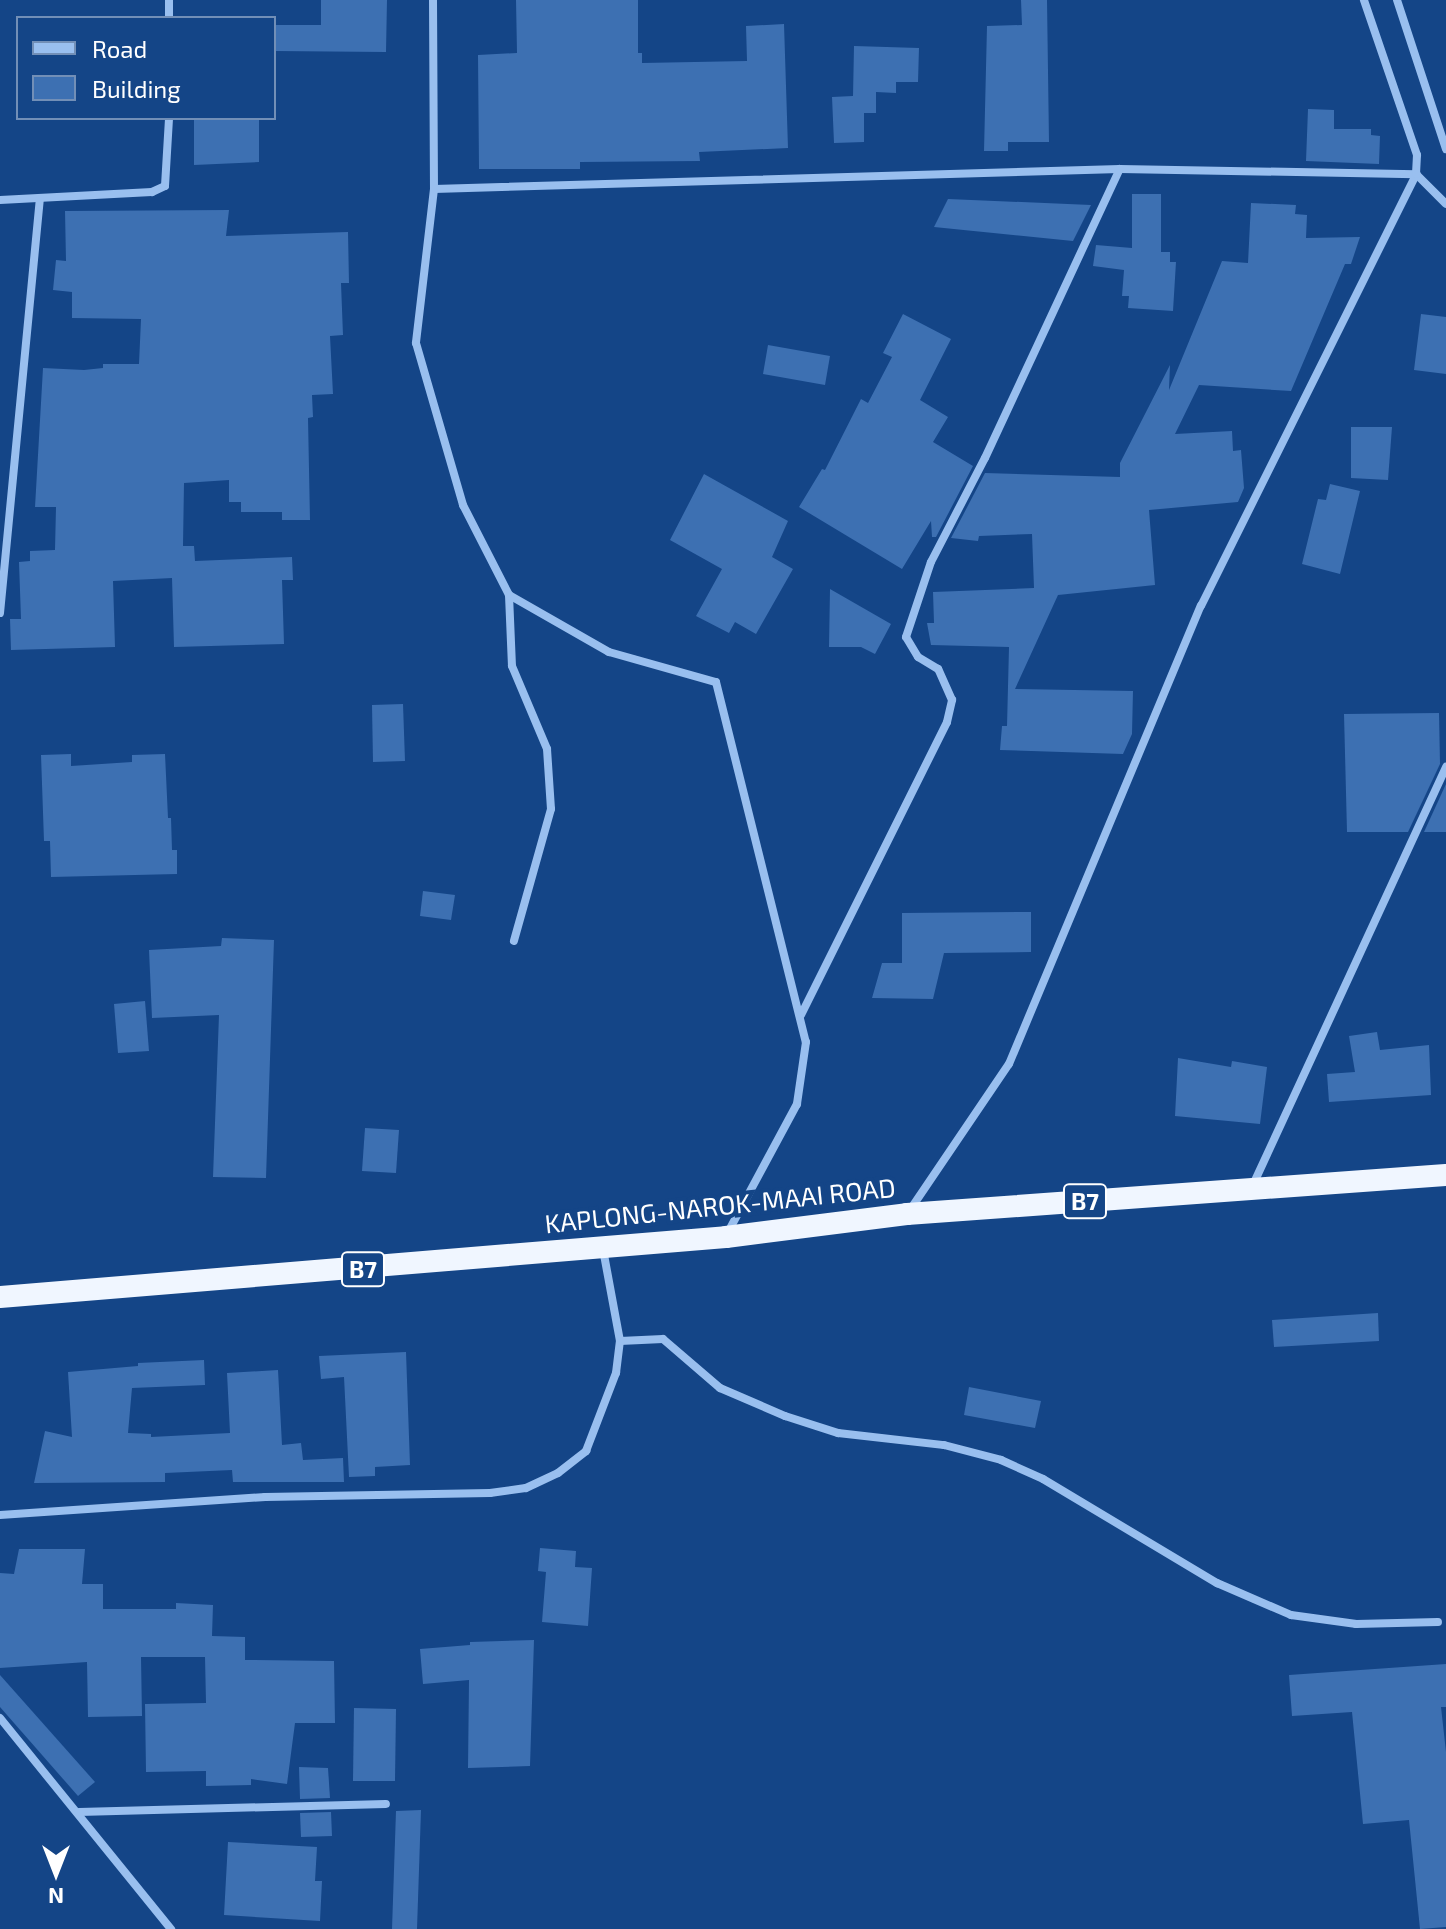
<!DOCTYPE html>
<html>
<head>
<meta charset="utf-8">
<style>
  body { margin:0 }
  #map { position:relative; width:1446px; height:1929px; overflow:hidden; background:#144587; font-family:"Exo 2",sans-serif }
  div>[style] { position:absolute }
  .building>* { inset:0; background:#3d70b2 }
  .minor>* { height:8px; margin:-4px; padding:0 4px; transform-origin:4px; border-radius:4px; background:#99bfef }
  .trunk>* { height:22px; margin:-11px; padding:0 11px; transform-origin:11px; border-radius:11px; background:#f0f6ff }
  span { translate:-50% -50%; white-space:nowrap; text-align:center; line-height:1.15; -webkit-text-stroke:8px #144587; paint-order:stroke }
  .shield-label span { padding:2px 6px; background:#144587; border:2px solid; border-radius:6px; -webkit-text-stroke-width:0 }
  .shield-label { font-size:24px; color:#fff; font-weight:700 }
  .street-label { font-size:26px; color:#fff }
  .legend { position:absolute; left:16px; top:16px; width:260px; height:104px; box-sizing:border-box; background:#144587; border:2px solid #728fb7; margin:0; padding:10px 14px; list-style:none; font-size:24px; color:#fff }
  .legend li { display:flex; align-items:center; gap:16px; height:40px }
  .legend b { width:40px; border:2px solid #728fb7 }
  .north { position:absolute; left:16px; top:1833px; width:80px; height:80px; -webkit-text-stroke:6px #144587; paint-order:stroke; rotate:180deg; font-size:22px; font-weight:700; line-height:32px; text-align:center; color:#fff }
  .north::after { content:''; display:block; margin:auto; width:28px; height:36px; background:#fff; clip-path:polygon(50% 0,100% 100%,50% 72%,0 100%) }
</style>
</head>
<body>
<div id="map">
  <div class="building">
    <i style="clip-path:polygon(321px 0,387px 0,386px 52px,274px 51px,274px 25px,321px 25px)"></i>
    <i style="clip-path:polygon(516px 0,638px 0,638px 53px,642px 53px,642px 63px,747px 61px,746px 26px,784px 24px,788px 148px,699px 152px,700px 161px,580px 162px,580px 169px,479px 169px,478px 55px,517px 53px)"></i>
    <i style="clip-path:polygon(1021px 0,1047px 0,1049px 142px,1008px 142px,1008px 151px,984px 151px,987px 26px,1022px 25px)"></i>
    <i style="clip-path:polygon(854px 46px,919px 48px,918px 82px,896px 82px,896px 93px,876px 92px,876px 113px,864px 113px,864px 142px,834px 143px,832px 97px,853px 96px)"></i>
    <i style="clip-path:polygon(1308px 109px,1334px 110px,1334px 129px,1371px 129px,1371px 135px,1380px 136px,1379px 164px,1306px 161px)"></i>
    <i style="clip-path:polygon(194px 118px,259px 118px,259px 162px,194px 165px)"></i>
    <i style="clip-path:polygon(1132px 194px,1161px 194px,1161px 252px,1170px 252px,1170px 262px,1176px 262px,1173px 311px,1128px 308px,1129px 296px,1122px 296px,1124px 270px,1093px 266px,1096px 245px,1132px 248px)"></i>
    <i style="clip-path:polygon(948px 199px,1091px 205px,1073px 241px,934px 227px)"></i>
    <i style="clip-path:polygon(1251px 203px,1296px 205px,1295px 214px,1307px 215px,1306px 238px,1360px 237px,1351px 264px,1345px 264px,1291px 391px,1199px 385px,1175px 434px,1232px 431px,1233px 451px,1241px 450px,1244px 488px,1238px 502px,1149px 510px,1155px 585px,1058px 595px,1015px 689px,1133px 691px,1132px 734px,1123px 754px,1000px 750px,1002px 726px,1007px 726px,1009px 647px,931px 645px,927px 623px,934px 623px,933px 592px,1034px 588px,1032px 534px,979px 536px,978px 541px,951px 538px,985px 473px,1120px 477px,1120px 463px,1170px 365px,1169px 390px,1222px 261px,1248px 263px)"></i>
    <i style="clip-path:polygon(229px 210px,226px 236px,348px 232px,349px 283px,341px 283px,343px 335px,330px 336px,333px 394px,312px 395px,313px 417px,308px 418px,310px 520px,282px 520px,282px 512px,241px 512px,241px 502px,229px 502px,229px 480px,184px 483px,183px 546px,194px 546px,195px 561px,292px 557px,293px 580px,282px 580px,284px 644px,174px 647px,172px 578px,113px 581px,115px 647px,11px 650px,10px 619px,21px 619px,19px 562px,30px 561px,30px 551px,55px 550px,56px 507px,35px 507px,43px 368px,84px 370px,103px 368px,103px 364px,139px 364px,141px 319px,72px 318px,72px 292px,53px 290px,56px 260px,66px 261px,65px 211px)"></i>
    <i style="clip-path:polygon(903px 314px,951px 339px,920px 400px,948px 417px,933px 442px,973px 466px,936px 537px,932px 537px,931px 521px,902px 569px,799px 507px,822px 469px,825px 470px,861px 399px,868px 403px,892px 357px,883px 353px)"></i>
    <i style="clip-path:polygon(1421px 314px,1446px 317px,1446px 374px,1414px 370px)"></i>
    <i style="clip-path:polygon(768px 345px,830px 356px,825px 385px,763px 374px)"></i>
    <i style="clip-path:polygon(1351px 427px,1392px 427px,1388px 480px,1351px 478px)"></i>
    <i style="clip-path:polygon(704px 474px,788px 521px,772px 557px,793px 569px,756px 634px,735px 622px,729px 633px,696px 616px,722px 569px,670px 540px)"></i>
    <i style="clip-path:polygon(1330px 484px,1360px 491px,1340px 574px,1302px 564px,1318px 499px,1326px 500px)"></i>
    <i style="clip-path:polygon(830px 589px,891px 624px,875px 654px,861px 647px,829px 647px)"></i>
    <i style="clip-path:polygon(403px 704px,405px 761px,373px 762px,372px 705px)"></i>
    <i style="clip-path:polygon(1439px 713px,1440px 764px,1408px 832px,1347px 832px,1344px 714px)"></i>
    <i style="clip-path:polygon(71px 754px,71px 766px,132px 762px,132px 755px,165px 754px,168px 818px,171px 818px,172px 850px,177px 850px,177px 874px,51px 877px,50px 841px,44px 841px,41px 755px)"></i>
    <i style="clip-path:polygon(1446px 784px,1446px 832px,1424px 832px)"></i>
    <i style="clip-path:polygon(423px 891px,455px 895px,451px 920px,420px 916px)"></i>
    <i style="clip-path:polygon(1031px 912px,1031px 952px,944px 953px,933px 999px,872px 998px,882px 963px,902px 963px,902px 913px)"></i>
    <i style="clip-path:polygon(222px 938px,274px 940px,266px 1178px,213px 1177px,219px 1015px,152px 1018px,149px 950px,221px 946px)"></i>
    <i style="clip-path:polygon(145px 1001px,149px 1051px,118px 1053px,114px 1004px)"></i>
    <i style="clip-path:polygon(1377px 1032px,1380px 1050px,1429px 1045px,1431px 1095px,1329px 1102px,1327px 1074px,1355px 1072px,1349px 1036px)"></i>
    <i style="clip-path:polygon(1178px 1058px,1231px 1067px,1232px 1061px,1267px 1067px,1260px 1124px,1175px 1116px)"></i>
    <i style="clip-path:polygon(365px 1128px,399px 1130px,396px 1173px,362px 1171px)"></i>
    <i style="clip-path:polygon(1378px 1313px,1379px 1341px,1274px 1347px,1272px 1320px)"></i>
    <i style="clip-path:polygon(406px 1352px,410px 1465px,375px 1467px,375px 1476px,349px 1477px,344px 1377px,321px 1379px,319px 1356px)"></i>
    <i style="clip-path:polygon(204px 1360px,205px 1385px,132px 1388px,128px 1433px,151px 1434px,151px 1437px,230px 1433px,227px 1373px,278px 1370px,282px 1445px,301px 1443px,303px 1460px,343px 1458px,344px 1482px,233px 1482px,232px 1470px,165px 1473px,165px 1482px,34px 1483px,45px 1431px,72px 1437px,68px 1372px,138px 1366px,138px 1363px)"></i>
    <i style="clip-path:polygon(969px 1387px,1041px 1401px,1035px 1428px,964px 1415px)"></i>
    <i style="clip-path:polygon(540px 1548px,576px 1551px,575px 1567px,592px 1568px,588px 1626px,542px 1622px,546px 1572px,538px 1571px)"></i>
    <i style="clip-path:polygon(19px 1549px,85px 1549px,82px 1584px,103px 1584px,103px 1609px,176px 1609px,176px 1603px,213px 1605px,212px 1636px,245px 1637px,245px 1660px,334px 1661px,335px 1723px,295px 1723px,287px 1784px,251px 1779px,251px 1785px,206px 1786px,206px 1771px,146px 1772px,145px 1704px,206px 1703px,205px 1657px,141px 1657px,142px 1716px,88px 1717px,87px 1662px,0 1668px,0 1573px,14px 1574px)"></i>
    <i style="clip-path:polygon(534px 1640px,530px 1766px,468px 1768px,469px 1680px,423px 1684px,420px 1649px,470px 1645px,470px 1642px)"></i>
    <i style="clip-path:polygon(1446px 1664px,1446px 1707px,1441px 1707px,1446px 1752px,1446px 1927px,1420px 1929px,1409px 1820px,1363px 1824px,1352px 1712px,1292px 1716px,1289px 1675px)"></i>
    <i style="clip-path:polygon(0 1675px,95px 1782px,78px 1796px,0 1707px)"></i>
    <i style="clip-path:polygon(354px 1708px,396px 1709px,395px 1781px,353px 1781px)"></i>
    <i style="clip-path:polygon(299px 1767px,328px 1768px,330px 1798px,300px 1799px)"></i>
    <i style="clip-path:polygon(421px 1810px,417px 1929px,392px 1929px,396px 1811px)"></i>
    <i style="clip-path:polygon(331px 1812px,332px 1836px,301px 1837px,300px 1813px)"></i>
    <i style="clip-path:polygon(228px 1842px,317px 1847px,315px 1881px,322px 1881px,320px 1921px,224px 1915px)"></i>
  </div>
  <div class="minor">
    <i style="left:433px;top:0;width:189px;rotate:89.7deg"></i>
    <i style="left:434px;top:189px;width:155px;rotate:96.7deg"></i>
    <i style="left:416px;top:343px;width:169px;rotate:73.8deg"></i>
    <i style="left:463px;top:505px;width:101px;rotate:62.9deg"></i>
    <i style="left:509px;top:595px;width:71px;rotate:87.6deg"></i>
    <i style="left:512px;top:666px;width:90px;rotate:67.1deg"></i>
    <i style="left:547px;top:749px;width:60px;rotate:86.2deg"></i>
    <i style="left:551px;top:809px;width:137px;rotate:105.7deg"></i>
    <i style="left:1397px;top:0;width:157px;rotate:71.8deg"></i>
    <i style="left:169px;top:18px;width:18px;rotate:-90deg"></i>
    <i style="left:434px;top:189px;width:686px;rotate:-1.67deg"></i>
    <i style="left:1120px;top:169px;width:296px;rotate:1deg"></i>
    <i style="left:1416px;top:174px;width:42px;rotate:45deg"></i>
    <i style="left:0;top:200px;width:152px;rotate:-3deg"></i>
    <i style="left:152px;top:192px;width:14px;rotate:-25deg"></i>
    <i style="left:165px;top:186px;width:68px;rotate:-86.6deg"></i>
    <i style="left:509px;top:595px;width:115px;rotate:29.7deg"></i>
    <i style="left:609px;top:652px;width:111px;rotate:15.7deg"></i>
    <i style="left:716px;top:682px;width:371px;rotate:76deg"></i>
    <i style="left:806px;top:1042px;width:63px;rotate:98.3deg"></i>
    <i style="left:797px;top:1104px;width:148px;rotate:118.3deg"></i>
    <i style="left:0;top:613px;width:416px;rotate:-84.5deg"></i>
    <i style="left:801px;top:1015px;width:327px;rotate:-63.5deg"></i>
    <i style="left:947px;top:722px;width:23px;rotate:-77deg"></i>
    <i style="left:952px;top:700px;width:34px;rotate:-114deg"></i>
    <i style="left:938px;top:669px;width:23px;rotate:-149deg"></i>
    <i style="left:918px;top:657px;width:23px;rotate:-121deg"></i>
    <i style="left:906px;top:637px;width:79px;rotate:-71.6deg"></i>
    <i style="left:931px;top:562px;width:117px;rotate:-62.6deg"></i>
    <i style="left:985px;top:458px;width:319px;rotate:-65deg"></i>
    <i style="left:1252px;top:1187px;width:463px;rotate:-65.2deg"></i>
    <i style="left:910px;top:1210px;width:176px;rotate:-55.9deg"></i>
    <i style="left:1009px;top:1064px;width:497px;rotate:-67.3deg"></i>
    <i style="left:1201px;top:606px;width:483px;rotate:-63.5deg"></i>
    <i style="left:1416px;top:174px;width:19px;rotate:-87deg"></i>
    <i style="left:1417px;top:155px;width:164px;rotate:-108.9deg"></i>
    <i style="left:620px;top:1341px;width:43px;rotate:-2.7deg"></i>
    <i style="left:663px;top:1339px;width:75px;rotate:40.7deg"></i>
    <i style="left:720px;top:1388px;width:71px;rotate:23.3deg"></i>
    <i style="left:785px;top:1416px;width:56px;rotate:17.8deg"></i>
    <i style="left:838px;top:1433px;width:107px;rotate:6.5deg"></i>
    <i style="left:944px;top:1445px;width:59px;rotate:14.7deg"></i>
    <i style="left:1001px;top:1460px;width:46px;rotate:24.3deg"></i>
    <i style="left:1043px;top:1479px;width:203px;rotate:30.9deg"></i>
    <i style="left:1217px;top:1583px;width:81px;rotate:23.4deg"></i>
    <i style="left:1291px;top:1615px;width:66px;rotate:7.9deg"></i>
    <i style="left:1356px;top:1624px;width:82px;rotate:-1.4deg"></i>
    <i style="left:0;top:1515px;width:266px;rotate:-3.9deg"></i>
    <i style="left:265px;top:1497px;width:225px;rotate:-1deg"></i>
    <i style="left:490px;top:1493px;width:36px;rotate:-8deg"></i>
    <i style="left:526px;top:1488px;width:35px;rotate:-25deg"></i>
    <i style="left:558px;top:1473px;width:36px;rotate:-38deg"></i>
    <i style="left:586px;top:1451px;width:84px;rotate:-69deg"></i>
    <i style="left:616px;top:1373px;width:32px;rotate:-83deg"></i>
    <i style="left:620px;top:1341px;width:94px;rotate:-100.5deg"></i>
    <i style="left:0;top:1718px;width:272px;rotate:51deg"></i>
    <i style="left:79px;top:1812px;width:307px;rotate:-1.5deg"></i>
  </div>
  <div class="trunk">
    <i style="left:0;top:1297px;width:728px;rotate:-4.72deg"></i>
    <i style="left:726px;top:1237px;width:182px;rotate:-7.2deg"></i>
    <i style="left:907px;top:1214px;width:540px;rotate:-4.14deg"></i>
  </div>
  <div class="shield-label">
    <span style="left:1085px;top:1201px">B7</span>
    <span style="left:363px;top:1269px">B7</span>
  </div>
  <div class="street-label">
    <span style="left:720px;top:1205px;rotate:-6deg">KAPLONG-NAROK-MAAI ROAD</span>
  </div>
  <ul class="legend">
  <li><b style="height:10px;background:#99bfef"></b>Road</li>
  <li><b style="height:22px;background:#3d70b2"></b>Building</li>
  </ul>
  <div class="north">N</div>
</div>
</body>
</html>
